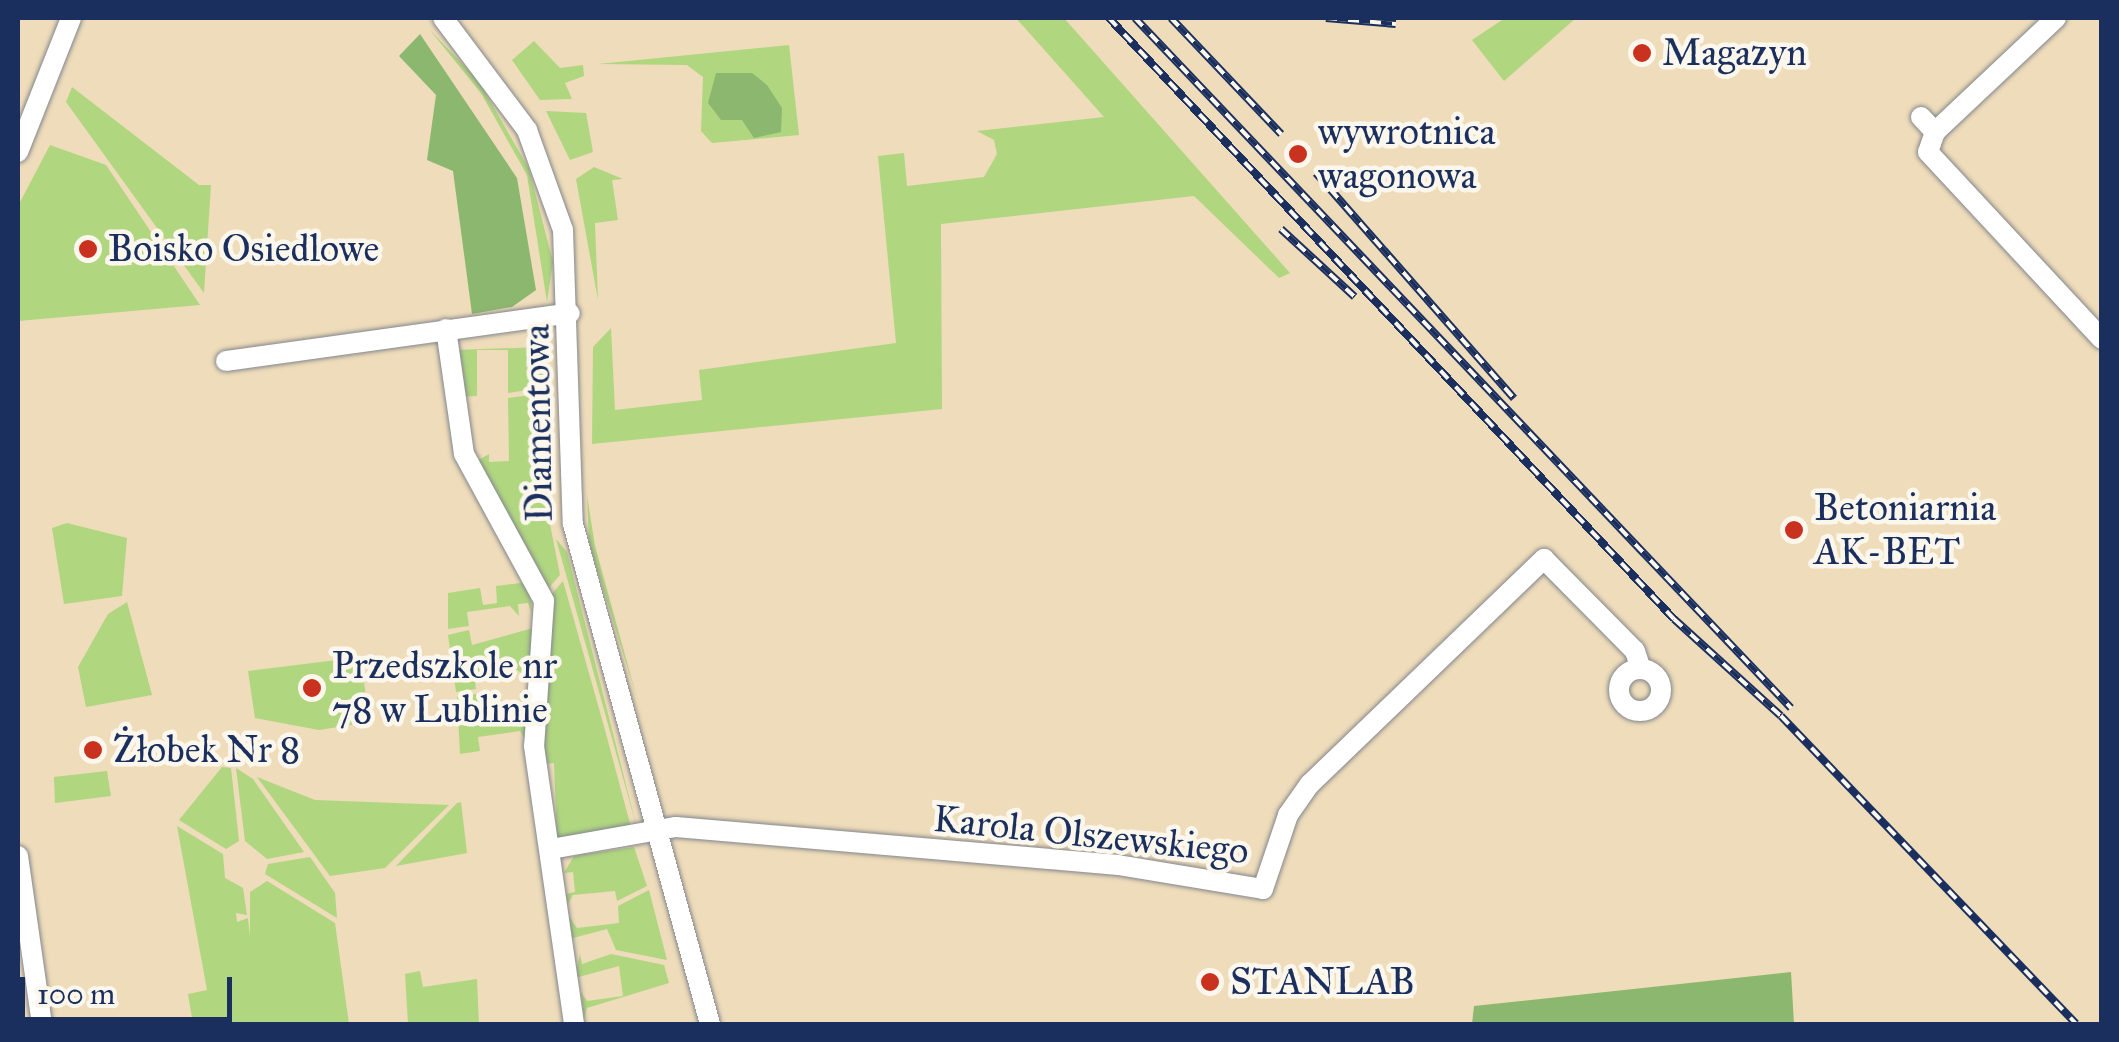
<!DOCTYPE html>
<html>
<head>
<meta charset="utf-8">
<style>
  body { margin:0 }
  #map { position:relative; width:2119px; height:1042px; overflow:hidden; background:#eedcba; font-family:"IM FELL Great Primer",serif }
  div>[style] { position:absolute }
  .green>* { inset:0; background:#b0d680 }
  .forest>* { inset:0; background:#8cb76e }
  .roads { filter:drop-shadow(0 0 2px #84868c) drop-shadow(0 0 2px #84868c) }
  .minor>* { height:20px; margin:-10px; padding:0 10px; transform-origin:10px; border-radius:10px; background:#fff }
  .minor>.ring { margin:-10px; padding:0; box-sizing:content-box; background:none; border:20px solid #fff; border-radius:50% }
  .rail>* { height:8px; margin-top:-4px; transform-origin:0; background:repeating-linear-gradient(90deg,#fbf7ec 0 11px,#1b2f5e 0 22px); box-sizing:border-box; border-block:2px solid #1b2f5e }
  .dots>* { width:28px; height:28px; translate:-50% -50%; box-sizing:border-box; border:5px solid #fbf7ec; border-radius:50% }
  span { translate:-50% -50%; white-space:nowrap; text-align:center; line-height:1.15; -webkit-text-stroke:9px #fbf7ec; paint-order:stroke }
  .poi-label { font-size:38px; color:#1b2f5e }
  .left { translate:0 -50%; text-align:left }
  .street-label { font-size:38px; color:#1b2f5e }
  .frame { position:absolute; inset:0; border:20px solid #1b2f5e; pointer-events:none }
  .scale { position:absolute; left:20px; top:977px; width:212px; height:45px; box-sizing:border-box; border:5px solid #1b2f5e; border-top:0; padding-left:12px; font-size:30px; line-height:35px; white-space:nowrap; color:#1b2f5e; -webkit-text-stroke:8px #fbf7ec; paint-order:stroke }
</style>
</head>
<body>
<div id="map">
  <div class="green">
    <i style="clip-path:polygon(1016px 18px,1064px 18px,1290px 273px,1279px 278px,1194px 196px,941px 224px,942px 409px,592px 444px,593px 347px,611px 328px,615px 410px,702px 400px,699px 370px,896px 343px,878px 156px,904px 153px,907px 186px,984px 177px,997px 154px,994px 140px,977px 131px,1104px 117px)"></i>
    <i style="clip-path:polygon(1505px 18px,1576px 18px,1504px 81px,1472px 40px)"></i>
    <i style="clip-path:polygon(429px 29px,478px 80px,529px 169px,553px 262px,547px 302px,527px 175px,481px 93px)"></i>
    <i style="clip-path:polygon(534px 41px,560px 68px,583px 65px,584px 76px,565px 83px,572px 99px,540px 100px,512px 60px)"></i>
    <i style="clip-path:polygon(789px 45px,799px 135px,712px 143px,701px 131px,703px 77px,687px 65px,598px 64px)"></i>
    <i style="clip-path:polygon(72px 87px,199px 185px,211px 185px,204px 293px,66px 102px)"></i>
    <i style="clip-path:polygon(546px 111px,586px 113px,593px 152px,570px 160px)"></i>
    <i style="clip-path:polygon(50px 145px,106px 165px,200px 305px,18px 321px,18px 206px)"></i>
    <i style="clip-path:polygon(594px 167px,623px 179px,612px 180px,618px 220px,595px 223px,598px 300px,576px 179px)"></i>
    <i style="clip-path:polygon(542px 347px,547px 387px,508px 393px,508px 350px,477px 350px,477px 396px,460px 397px,456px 350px)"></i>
    <i style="clip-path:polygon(547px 393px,549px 519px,560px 575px,546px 591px,477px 461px,489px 454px,489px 462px,509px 461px,508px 398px)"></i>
    <i style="clip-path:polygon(587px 495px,595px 546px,636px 695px,589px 543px)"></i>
    <i style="clip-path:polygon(67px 523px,127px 538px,122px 596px,64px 604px,52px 528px)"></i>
    <i style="clip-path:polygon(556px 539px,567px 552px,637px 828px,592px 667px)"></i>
    <i style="clip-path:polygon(563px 581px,605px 730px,632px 831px,557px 838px,554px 763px,544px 764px,541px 740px,549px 597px)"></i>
    <i style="clip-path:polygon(521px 583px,529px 584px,532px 614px,528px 603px,518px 604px,519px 616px,510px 606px,467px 612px,469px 626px,448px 629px,448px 593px,480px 588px,483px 605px,497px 603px,496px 586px)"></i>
    <i style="clip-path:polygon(127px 602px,152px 695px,86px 707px,78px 667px,108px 614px)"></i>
    <i style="clip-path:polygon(533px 628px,530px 679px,517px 670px,474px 675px,476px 689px,456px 692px,448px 635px,469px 630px,472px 645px)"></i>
    <i style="clip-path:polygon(361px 657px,369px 722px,319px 730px,255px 718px,248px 671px)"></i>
    <i style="clip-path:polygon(520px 691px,529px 691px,526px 741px,520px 731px,478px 737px,480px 751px,460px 754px,457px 697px,476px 694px,479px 708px,521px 702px)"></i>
    <i style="clip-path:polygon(222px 767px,231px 768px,239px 841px,226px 849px,179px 820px)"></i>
    <i style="clip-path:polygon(236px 768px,253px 779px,304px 852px,267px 859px,245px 841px)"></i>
    <i style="clip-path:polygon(107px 771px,111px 796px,55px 803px,54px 777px)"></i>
    <i style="clip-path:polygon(257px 777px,315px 800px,449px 805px,385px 868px,330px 876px)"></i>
    <i style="clip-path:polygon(461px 802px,467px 853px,396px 866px,457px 803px)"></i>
    <i style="clip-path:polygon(177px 826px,223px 854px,225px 878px,243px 888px,247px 915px,236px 913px,237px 922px,248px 918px,250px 937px,250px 892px,267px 881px,335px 923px,349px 1024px,193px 1024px,188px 994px,207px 990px)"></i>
    <i style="clip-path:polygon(634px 847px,647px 886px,617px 901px,615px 891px,573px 895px,568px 904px,566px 894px,575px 892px,573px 872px,564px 873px,574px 856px)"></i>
    <i style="clip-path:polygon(310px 857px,335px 893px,337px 918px,265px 874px,268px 864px)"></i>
    <i style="clip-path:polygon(649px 890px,667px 960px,616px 950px,607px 929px,569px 939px,569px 916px,577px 928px,619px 923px,618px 906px)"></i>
    <i style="clip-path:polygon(580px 954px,582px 964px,611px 954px,664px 965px,669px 983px,587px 1008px,584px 1019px,581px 992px,587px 1001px,623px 996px,619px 966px,575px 978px)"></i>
    <i style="clip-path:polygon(420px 971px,423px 987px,477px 979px,479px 1024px,408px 1024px,405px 974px)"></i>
  </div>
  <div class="forest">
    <i style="clip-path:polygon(420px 34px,517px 178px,536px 290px,512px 307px,472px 314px,453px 171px,427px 160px,436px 95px,399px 56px)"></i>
    <i style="clip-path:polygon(716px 73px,752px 73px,767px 85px,782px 108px,781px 132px,754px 138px,742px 120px,721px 120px,708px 103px)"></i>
    <i style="clip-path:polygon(1791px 972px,1794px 1024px,1472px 1024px,1474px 1006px)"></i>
  </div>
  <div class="roads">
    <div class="minor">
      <i style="left:443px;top:18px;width:140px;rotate:53.1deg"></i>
      <i style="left:527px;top:130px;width:106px;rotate:70.2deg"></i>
      <i style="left:563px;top:230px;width:294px;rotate:88.1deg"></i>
      <i style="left:573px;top:524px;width:518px;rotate:74.68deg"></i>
      <i style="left:2056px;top:18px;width:166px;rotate:136.7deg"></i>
      <i style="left:1935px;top:132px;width:21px;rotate:109deg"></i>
      <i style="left:1928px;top:152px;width:255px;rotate:47.1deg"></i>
      <i style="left:1921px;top:117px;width:21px;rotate:47deg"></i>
      <i style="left:18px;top:152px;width:144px;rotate:-68.4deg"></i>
      <i style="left:446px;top:329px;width:126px;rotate:81.8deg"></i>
      <i style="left:464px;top:454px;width:167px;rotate:61.4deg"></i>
      <i style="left:544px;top:601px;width:145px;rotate:93.9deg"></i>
      <i style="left:534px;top:746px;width:281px;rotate:81.8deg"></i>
      <i style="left:226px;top:361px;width:347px;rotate:-7.9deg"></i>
      <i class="ring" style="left:1619px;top:669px;width:22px;height:22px"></i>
      <i style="left:551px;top:849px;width:127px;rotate:-10deg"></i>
      <i style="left:676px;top:827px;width:444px;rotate:4.9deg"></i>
      <i style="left:1118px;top:865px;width:147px;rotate:9.4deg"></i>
      <i style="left:1263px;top:889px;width:78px;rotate:-71.3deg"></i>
      <i style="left:1288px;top:815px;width:38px;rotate:-55deg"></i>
      <i style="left:1310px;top:784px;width:325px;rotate:-43.9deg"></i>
      <i style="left:1544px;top:559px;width:129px;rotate:45.3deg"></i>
      <i style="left:1635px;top:651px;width:19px;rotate:72deg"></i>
      <i style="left:18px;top:856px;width:170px;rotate:81.9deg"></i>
    </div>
  </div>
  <div class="rail">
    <i style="left:1109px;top:18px;width:825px;rotate:46.77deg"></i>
    <i style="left:1674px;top:619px;width:144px;rotate:42.2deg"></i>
    <i style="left:1781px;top:716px;width:426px;rotate:46.2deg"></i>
    <i style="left:1135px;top:18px;width:952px;rotate:46.45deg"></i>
    <i style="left:1171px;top:18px;width:160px;rotate:46.5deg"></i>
    <i style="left:1326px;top:18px;width:70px;rotate:4.9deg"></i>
    <i style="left:1316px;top:173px;width:300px;rotate:48.7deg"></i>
    <i style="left:1281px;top:229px;width:100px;rotate:42.6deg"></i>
  </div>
  <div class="dots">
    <i style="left:1642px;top:53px;background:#c8321e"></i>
    <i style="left:1298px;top:154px;background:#c8321e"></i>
    <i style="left:88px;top:249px;background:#c8321e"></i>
    <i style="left:1794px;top:530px;background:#c8321e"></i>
    <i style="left:312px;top:688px;background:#c8321e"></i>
    <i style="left:93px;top:750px;background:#c8321e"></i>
    <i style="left:1210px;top:982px;background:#c8321e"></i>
  </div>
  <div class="poi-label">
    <span class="left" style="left:1662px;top:53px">Magazyn</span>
    <span class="left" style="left:1318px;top:154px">wywrotnica<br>wagonowa</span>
    <span class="left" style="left:108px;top:249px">Boisko Osiedlowe</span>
    <span class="left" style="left:1814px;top:530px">Betoniarnia<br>AK-BET</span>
    <span class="left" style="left:332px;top:688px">Przedszkole nr<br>78 w Lublinie</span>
    <span class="left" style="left:113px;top:750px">Żłobek Nr 8</span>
    <span class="left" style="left:1230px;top:982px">STANLAB</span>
  </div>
  <div class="street-label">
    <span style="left:538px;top:423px;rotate:-91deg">Diamentowa</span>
    <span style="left:1091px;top:835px;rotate:6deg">Karola Olszewskiego</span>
  </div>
  <div class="frame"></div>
  <div class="scale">100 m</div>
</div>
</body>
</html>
